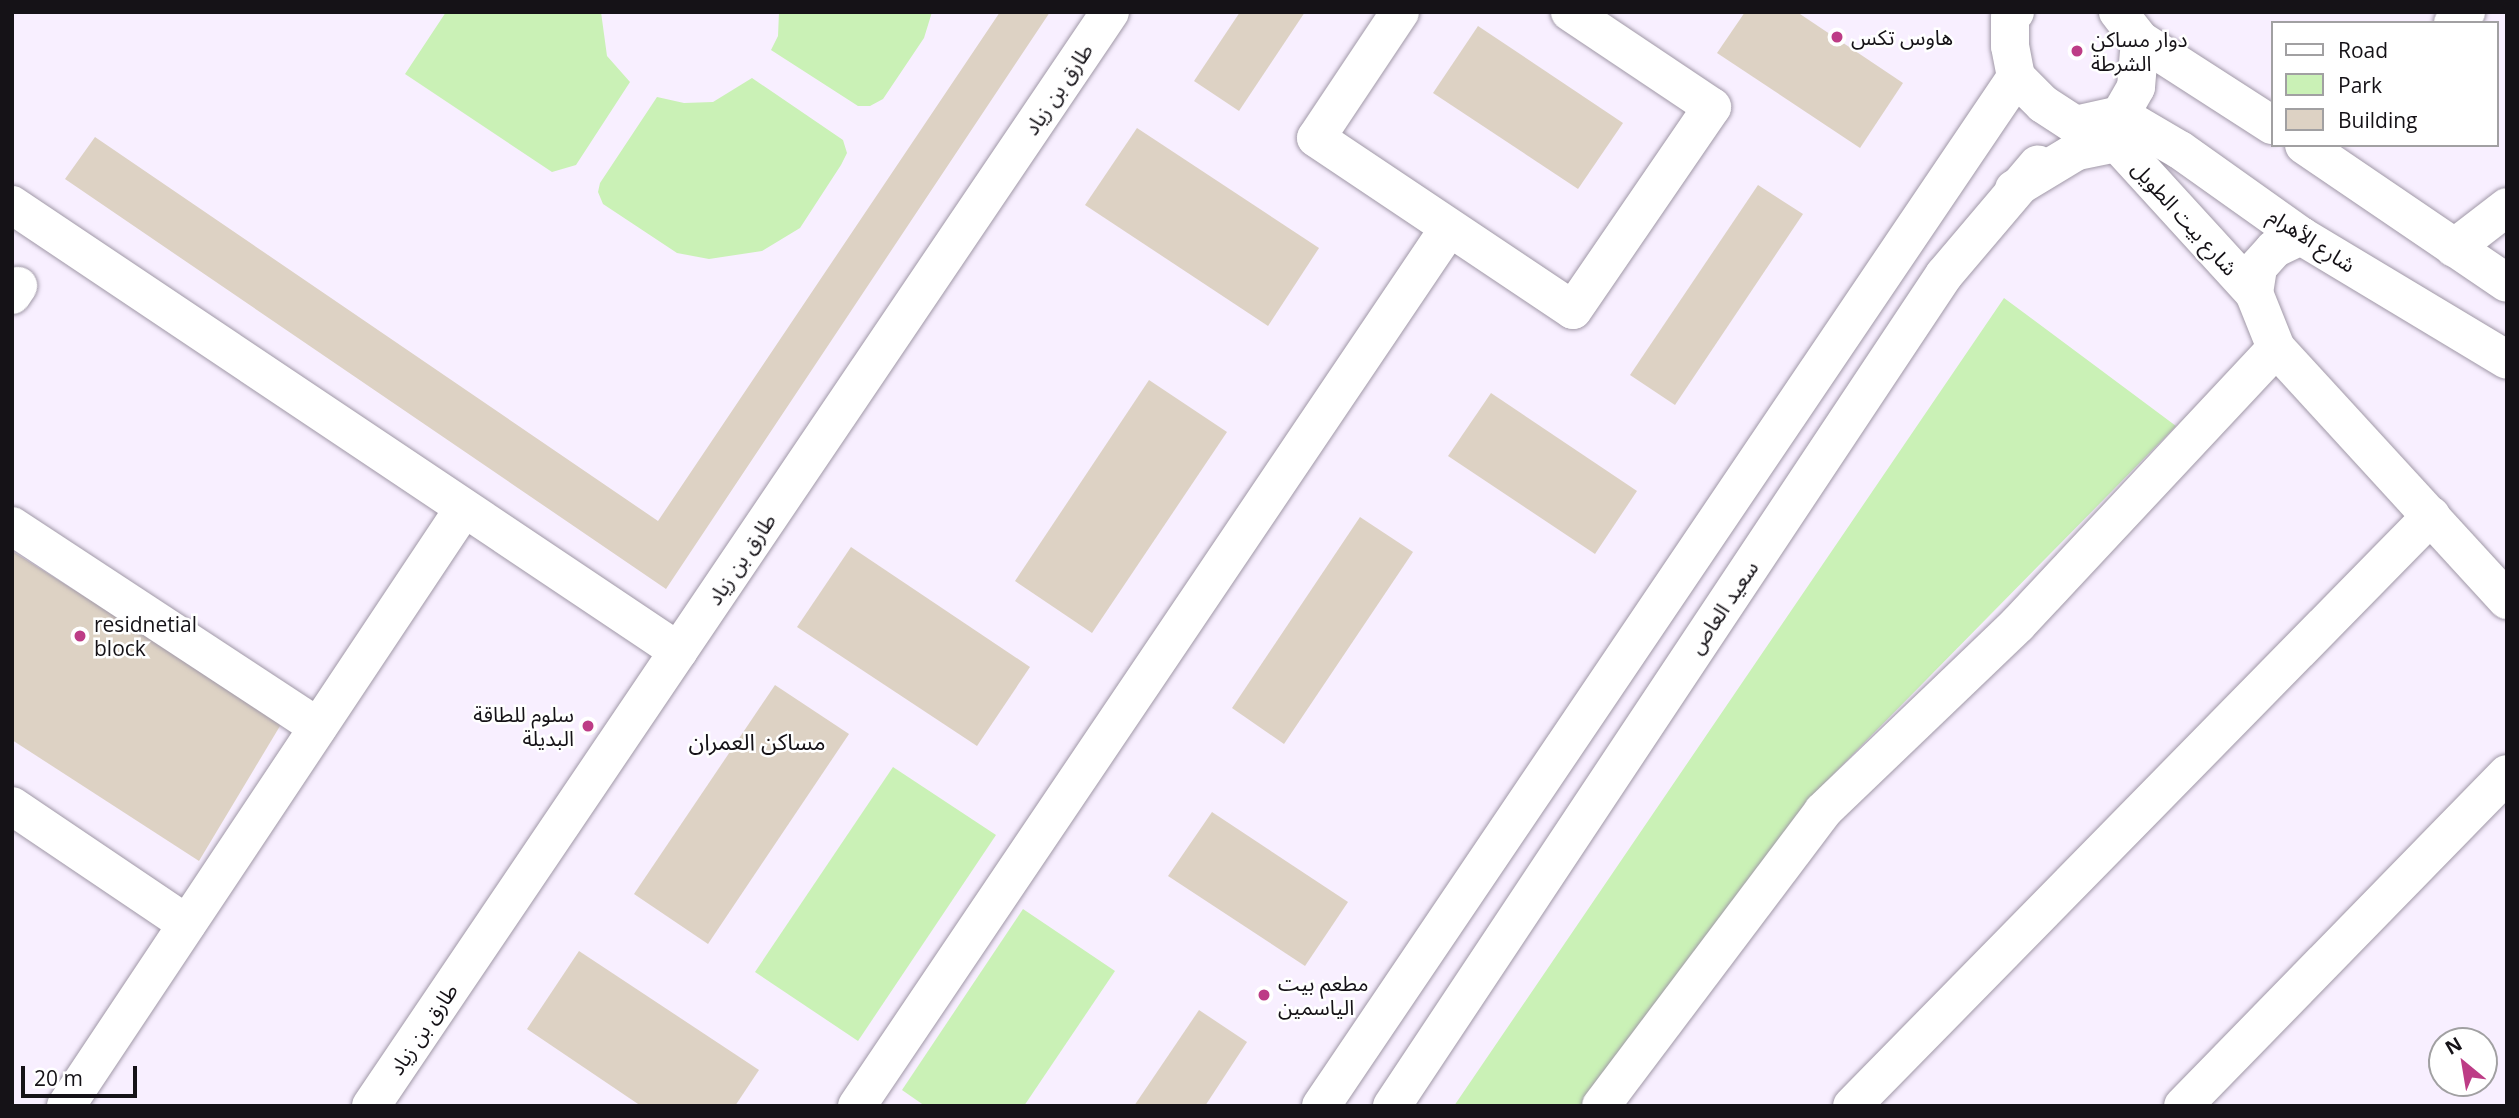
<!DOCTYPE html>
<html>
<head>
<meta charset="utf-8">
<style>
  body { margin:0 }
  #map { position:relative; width:2519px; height:1118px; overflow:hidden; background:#f8efff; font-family:"Open Sans","Noto Sans Arabic",sans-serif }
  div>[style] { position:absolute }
  .green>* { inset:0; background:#caf1b6 }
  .building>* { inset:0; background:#ddd2c4 }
  .roads { filter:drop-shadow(0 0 2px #a098a7) drop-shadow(0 0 2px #a098a7) }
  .street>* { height:38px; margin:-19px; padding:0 19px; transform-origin:19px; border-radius:19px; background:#fff }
  .secondary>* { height:38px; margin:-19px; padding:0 19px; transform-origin:19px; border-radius:19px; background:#fff }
  .primary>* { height:38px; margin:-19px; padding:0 19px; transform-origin:19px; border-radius:19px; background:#fff }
  .dots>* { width:19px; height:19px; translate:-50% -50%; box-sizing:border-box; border:4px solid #fff; border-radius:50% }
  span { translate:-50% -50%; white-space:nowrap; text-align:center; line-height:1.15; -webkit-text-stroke:5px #fff; paint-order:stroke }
  .poi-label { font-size:21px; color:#151217 }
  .left { translate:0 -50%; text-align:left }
  .right { translate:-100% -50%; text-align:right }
  .street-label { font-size:21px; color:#151217 }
  .neighbourhood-label { font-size:23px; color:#151217 }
  .frame { position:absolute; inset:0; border:14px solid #151217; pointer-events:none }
  .legend { position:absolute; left:2271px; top:21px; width:228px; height:126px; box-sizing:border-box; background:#fff; border:2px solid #a1a0a2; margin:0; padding:9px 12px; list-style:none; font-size:21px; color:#151217 }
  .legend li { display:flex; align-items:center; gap:14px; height:35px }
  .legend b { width:35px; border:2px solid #a1a0a2 }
  .north { position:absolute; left:2428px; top:1027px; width:70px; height:70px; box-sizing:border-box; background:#fff; border:2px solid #a1a0a2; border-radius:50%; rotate:330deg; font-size:19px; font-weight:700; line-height:28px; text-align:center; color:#151217 }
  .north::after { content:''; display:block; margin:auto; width:24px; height:32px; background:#bd3c86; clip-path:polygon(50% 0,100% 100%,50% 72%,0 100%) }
  .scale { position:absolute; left:21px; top:1066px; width:116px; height:32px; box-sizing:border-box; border:4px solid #151217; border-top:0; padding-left:9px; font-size:21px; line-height:24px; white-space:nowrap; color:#151217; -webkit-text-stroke:5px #fff; paint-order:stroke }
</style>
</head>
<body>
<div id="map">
  <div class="green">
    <i style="clip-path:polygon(446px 12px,601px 12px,607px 56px,630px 82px,576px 165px,552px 172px,405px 74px)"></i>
    <i style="clip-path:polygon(779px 12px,932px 12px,924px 38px,883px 99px,870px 106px,858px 106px,771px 50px,778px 36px)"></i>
    <i style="clip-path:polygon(752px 78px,843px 140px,847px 153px,841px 165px,800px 228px,762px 251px,709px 259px,677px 253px,603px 204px,598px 192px,600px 183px,657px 97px,684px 103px,713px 102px)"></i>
    <i style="clip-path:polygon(2004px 298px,2176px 426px,1806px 802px,1586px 1106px,1454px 1106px)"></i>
    <i style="clip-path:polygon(893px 767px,996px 835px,858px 1041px,755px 972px)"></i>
    <i style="clip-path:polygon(1023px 909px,1115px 971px,1024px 1106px,925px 1106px,902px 1090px)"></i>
  </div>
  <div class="building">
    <i style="clip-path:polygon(1000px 12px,1050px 12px,666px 589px,65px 179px,95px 137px,658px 521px)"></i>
    <i style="clip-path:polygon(1240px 12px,1305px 12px,1239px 111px,1194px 81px)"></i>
    <i style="clip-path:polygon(1745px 12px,1797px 12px,1903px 83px,1860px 148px,1717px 53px)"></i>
    <i style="clip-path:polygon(1478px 26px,1623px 123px,1578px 189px,1433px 93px)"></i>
    <i style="clip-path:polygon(1137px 128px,1319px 248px,1268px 326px,1085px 205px)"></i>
    <i style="clip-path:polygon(1758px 185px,1803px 214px,1675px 405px,1630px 375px)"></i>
    <i style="clip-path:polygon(1149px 380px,1227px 432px,1092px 633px,1015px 581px)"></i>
    <i style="clip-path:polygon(1491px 393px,1637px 491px,1595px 554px,1448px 456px)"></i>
    <i style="clip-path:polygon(1360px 517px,1413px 552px,1284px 744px,1232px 708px)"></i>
    <i style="clip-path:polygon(851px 547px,1030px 667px,977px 746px,797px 627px)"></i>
    <i style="clip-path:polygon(12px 551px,283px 721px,199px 861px,12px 740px)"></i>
    <i style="clip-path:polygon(775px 685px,849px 734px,708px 944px,634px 894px)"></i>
    <i style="clip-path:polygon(1212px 812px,1348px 902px,1305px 966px,1168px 876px)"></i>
    <i style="clip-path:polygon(579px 951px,759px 1070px,735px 1106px,641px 1106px,527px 1029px)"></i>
    <i style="clip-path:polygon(1199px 1010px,1247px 1042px,1205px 1106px,1134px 1106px)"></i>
  </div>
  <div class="roads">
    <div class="street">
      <i style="left:1400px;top:12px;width:151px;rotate:123.7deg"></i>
      <i style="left:1316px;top:138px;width:309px;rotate:33.8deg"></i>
      <i style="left:1573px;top:310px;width:246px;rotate:-55.6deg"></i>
      <i style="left:1712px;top:107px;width:171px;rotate:-146.2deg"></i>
      <i style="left:2453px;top:23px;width:17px;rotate:-40deg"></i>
      <i style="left:2117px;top:143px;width:203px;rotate:47.6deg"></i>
      <i style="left:2254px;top:293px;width:59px;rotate:68.2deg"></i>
      <i style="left:2276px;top:348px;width:342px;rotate:47.5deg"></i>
      <i style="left:2454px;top:248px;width:67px;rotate:-37.7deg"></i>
      <i style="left:2254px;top:293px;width:26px;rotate:-81deg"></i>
      <i style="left:2258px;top:267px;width:24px;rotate:-48deg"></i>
      <i style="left:2274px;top:249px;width:30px;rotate:-26deg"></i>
      <i style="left:12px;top:295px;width:11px;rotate:-56deg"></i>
      <i style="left:12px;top:526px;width:366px;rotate:33.3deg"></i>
      <i style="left:12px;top:806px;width:211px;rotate:34deg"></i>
      <i style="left:66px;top:1106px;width:718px;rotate:-56.35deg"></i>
      <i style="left:857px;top:1106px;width:1059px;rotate:-56.01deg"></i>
      <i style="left:1601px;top:1106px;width:369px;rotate:-53deg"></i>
      <i style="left:1823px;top:811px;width:269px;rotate:-43.8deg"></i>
      <i style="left:2017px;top:625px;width:379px;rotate:-46.9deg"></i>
      <i style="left:1852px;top:1106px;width:827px;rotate:-45.54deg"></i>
      <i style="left:2183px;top:1106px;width:464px;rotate:-45.7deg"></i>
    </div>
    <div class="secondary">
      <i style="left:12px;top:205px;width:802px;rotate:33.81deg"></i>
      <i style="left:371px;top:1106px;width:1320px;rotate:-55.96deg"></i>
      <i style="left:1321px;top:1106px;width:1242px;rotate:-55.96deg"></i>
      <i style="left:1392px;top:1106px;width:998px;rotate:-56.41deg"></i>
      <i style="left:1944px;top:275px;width:145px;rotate:-49.7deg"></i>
    </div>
    <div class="primary">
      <i style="left:2015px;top:12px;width:7px;rotate:135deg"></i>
      <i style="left:2010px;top:17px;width:29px;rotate:90deg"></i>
      <i style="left:2010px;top:46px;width:32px;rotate:79deg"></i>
      <i style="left:2016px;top:77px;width:38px;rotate:45deg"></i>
      <i style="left:2043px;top:104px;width:38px;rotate:33deg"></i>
      <i style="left:2075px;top:125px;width:46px;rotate:-12.5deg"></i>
      <i style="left:2120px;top:115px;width:32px;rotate:-60deg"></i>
      <i style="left:2136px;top:87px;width:47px;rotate:-85.1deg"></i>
      <i style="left:2140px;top:40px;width:36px;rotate:-128deg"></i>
      <i style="left:2140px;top:40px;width:157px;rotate:32.8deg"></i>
      <i style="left:2120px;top:115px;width:69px;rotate:30.3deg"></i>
      <i style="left:2180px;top:150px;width:148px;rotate:35.4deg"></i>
      <i style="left:2301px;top:236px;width:240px;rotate:31deg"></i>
      <i style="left:2304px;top:145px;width:245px;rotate:34.2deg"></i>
      <i style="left:2014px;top:189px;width:74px;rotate:-31.1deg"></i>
      <i style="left:2077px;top:151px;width:41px;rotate:-11.3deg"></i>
      <i style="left:2117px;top:143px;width:9px;rotate:6deg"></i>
    </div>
  </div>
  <div class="dots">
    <i style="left:1837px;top:37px;background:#bd3c86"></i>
    <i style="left:2077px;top:51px;background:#bd3c86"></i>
    <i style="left:80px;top:636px;background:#bd3c86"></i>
    <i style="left:588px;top:726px;background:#bd3c86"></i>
    <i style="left:1264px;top:995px;background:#bd3c86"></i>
  </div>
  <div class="poi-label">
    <span class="left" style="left:1851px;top:37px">هاوس تكس</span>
    <span class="left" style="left:2091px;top:51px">دوار مساكن<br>الشرطة</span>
    <span class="left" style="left:94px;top:636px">residnetial<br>block</span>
    <span class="right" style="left:574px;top:726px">سلوم للطاقة<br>البديلة</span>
    <span class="left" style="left:1278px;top:995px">مطعم بيت<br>الياسمين</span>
  </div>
  <div class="street-label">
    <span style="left:1058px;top:89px;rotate:-56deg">طارق بن زياد</span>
    <span style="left:2185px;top:218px;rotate:48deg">شارع بيت الطويل</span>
    <span style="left:2312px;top:240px;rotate:33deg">شارع الأهرام</span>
    <span style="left:741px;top:559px;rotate:-56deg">طارق بن زياد</span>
    <span style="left:1723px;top:607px;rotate:-56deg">سعيد العاص</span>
    <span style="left:423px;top:1029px;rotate:-56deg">طارق بن زياد</span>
  </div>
  <div class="neighbourhood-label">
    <span style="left:757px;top:741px">مساكن العمران</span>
  </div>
  <div class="frame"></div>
  <ul class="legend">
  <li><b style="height:9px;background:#fff"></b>Road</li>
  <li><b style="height:19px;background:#caf1b6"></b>Park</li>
  <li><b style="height:19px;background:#ddd2c4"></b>Building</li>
  </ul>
  <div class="north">N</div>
  <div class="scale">20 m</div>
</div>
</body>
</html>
